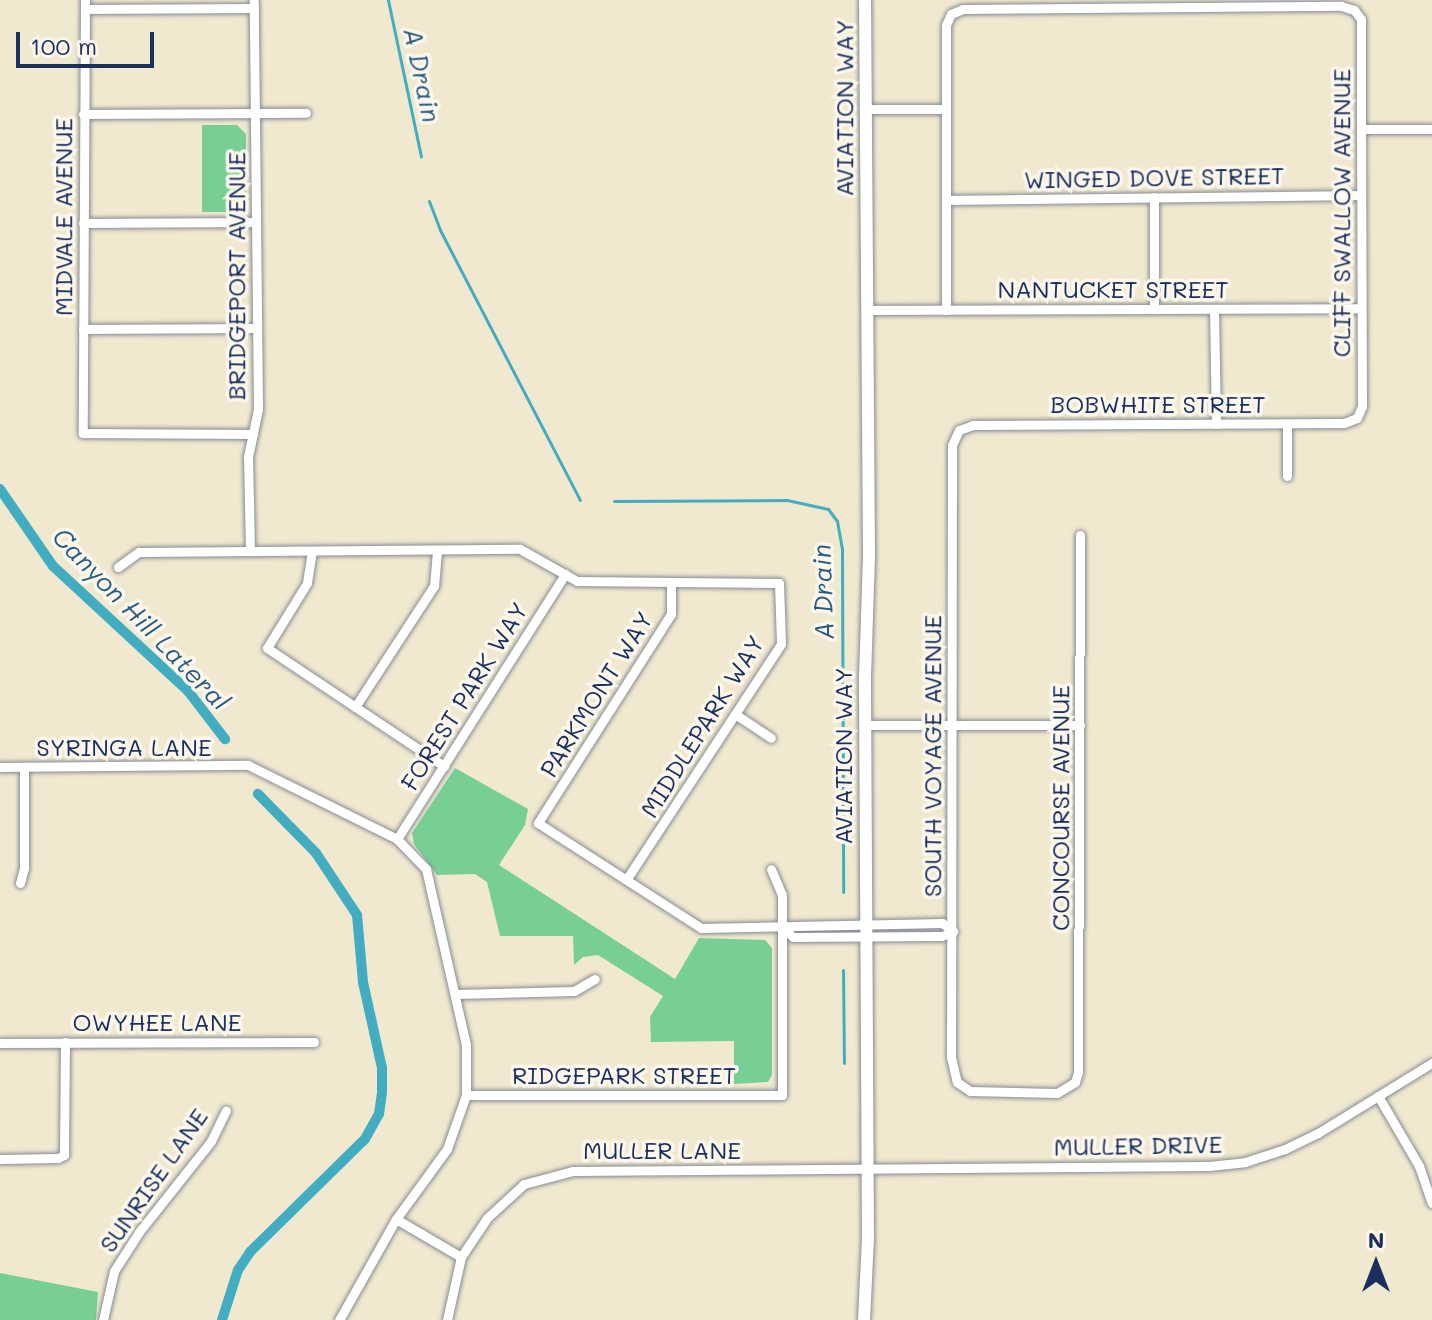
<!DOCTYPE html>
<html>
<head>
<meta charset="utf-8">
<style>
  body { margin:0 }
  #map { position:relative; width:1432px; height:1320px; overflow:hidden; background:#f1e9cf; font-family:Mali,sans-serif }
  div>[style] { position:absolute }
  .green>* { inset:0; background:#77cf95 }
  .stream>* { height:3px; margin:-1.5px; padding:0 1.5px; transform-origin:1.5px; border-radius:1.5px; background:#42adc1 }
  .canal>* { height:10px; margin:-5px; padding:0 5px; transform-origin:5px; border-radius:5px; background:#42adc1 }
  .roads { filter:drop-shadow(0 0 2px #868c96) drop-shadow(0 0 2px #868c96) }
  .street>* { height:9px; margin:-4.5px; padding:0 4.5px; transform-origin:4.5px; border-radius:4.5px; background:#fff }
  .secondary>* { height:12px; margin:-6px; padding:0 6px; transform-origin:6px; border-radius:6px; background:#fff }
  span { translate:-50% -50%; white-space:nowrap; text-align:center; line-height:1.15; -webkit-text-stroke:7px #fbf7ec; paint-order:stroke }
  .street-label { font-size:24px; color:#1b2f5e }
  .water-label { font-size:26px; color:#295b81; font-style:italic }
  .north { position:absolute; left:1336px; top:1224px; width:80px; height:80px; -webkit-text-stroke:6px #fbf7ec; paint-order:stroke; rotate:0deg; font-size:22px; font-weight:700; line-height:32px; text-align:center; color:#1b2f5e }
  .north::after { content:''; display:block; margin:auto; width:28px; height:36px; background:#1b2f5e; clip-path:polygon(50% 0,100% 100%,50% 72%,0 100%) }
  .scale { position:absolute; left:16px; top:32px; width:138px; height:36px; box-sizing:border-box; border:4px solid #1b2f5e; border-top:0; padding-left:10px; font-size:24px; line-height:28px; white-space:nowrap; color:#1b2f5e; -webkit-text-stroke:6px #fbf7ec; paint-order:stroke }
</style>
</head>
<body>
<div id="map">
  <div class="green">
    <i style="clip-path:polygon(202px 125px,237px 125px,246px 134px,246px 203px,237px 212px,202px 212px)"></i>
    <i style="clip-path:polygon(455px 768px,528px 809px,525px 825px,499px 865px,675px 979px,699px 938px,765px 940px,772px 948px,772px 1075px,768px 1082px,734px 1084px,734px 1041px,651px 1042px,650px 1017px,663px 996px,598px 955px,583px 957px,574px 965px,573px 936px,500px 936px,487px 882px,475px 874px,437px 875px,414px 844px,412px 833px)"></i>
    <i style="clip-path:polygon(0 1273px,98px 1292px,96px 1320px,0 1320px)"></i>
  </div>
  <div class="stream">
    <i style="left:388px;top:0;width:160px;rotate:78.1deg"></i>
    <i style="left:429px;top:201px;width:31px;rotate:69deg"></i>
    <i style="left:440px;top:230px;width:304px;rotate:62.6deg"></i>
    <i style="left:614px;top:501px;width:173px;rotate:-0.3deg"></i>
    <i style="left:787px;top:500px;width:42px;rotate:12.4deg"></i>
    <i style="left:828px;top:509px;width:15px;rotate:53deg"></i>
    <i style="left:837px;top:521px;width:27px;rotate:80deg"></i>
    <i style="left:842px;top:548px;width:344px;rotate:89.8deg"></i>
    <i style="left:843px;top:970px;width:93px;rotate:89.4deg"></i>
  </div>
  <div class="canal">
    <i style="left:0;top:489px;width:93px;rotate:55.5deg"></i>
    <i style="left:53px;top:566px;width:184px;rotate:42.8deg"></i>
    <i style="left:188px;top:691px;width:61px;rotate:52.4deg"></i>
    <i style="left:222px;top:1320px;width:52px;rotate:-72.3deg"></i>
    <i style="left:238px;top:1270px;width:22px;rotate:-56deg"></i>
    <i style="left:250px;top:1252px;width:161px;rotate:-44.5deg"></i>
    <i style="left:365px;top:1139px;width:29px;rotate:-61deg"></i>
    <i style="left:379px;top:1114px;width:22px;rotate:-82deg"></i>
    <i style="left:382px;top:1092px;width:24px;rotate:-90deg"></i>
    <i style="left:382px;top:1068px;width:88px;rotate:-102.5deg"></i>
    <i style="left:363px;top:982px;width:67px;rotate:-95.1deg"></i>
    <i style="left:357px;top:915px;width:74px;rotate:-123.5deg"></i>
    <i style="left:316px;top:853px;width:83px;rotate:-134.5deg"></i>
  </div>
  <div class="roads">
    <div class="street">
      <i style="left:85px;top:0;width:433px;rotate:90.3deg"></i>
      <i style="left:83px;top:433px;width:170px;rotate:0.3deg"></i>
      <i style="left:85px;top:9px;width:169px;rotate:-0.3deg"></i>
      <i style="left:866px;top:109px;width:80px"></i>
      <i style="left:83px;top:114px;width:223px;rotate:-0.3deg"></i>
      <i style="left:1361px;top:129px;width:71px"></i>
      <i style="left:947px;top:200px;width:414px;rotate:-0.7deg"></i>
      <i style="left:83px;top:223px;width:173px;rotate:-0.3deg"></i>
      <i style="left:1154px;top:309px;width:112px;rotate:-90deg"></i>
      <i style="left:1214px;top:309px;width:115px;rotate:89deg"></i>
      <i style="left:866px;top:310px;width:495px;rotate:-0.2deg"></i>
      <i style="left:946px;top:310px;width:285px;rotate:-90deg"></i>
      <i style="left:946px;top:25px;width:12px;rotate:-66deg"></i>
      <i style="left:951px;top:14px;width:13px;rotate:-23deg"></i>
      <i style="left:963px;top:9px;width:378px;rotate:-0.5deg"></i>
      <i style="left:1341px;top:6px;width:14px;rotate:17deg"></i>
      <i style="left:1354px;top:10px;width:11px;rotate:52deg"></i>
      <i style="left:1361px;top:19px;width:100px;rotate:90deg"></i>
      <i style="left:1361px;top:119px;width:287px;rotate:89.8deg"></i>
      <i style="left:1362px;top:406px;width:13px;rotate:113deg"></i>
      <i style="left:1357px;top:418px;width:14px;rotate:159deg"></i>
      <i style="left:1344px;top:423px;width:371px;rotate:179.7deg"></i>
      <i style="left:973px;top:425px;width:15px;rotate:160deg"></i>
      <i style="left:959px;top:430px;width:17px;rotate:115deg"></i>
      <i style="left:952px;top:445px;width:612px;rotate:90.09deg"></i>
      <i style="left:951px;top:1057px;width:26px;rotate:77deg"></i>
      <i style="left:957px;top:1082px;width:16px;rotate:35deg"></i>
      <i style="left:970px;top:1091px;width:87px;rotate:1.3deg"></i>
      <i style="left:1057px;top:1093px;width:21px;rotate:-31deg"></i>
      <i style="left:1075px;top:1082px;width:10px;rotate:-73deg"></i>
      <i style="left:1078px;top:1072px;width:537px;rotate:-89.79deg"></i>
      <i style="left:83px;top:329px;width:174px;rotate:-0.3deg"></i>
      <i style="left:1287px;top:424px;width:52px;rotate:90deg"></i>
      <i style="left:250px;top:551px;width:94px;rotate:-91.2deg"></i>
      <i style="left:248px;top:457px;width:49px;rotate:-78.2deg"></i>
      <i style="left:258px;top:409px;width:409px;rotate:-90.6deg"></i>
      <i style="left:312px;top:551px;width:32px;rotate:99deg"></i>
      <i style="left:307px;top:583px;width:76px;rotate:121.6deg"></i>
      <i style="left:267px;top:648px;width:213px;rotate:33.7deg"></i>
      <i style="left:118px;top:567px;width:26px;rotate:-36deg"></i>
      <i style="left:139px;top:552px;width:381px;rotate:-0.5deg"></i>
      <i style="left:520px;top:549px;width:65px;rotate:29.3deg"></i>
      <i style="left:577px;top:581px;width:202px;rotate:0.6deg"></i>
      <i style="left:779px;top:583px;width:61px;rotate:88.1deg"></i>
      <i style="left:781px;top:644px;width:282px;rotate:123.3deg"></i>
      <i style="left:671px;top:582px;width:32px;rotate:90deg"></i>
      <i style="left:671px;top:614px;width:248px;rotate:122.5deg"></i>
      <i style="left:538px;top:823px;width:194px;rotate:32.8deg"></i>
      <i style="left:701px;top:928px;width:241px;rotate:-1.2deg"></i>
      <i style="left:942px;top:923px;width:14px;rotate:36deg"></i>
      <i style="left:355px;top:707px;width:145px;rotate:-56.9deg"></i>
      <i style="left:434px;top:586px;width:36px;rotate:-85deg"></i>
      <i style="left:735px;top:714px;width:43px;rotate:33.7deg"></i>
      <i style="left:865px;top:725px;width:215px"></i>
      <i style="left:0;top:767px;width:248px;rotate:-0.5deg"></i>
      <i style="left:248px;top:765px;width:166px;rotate:26.4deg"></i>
      <i style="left:397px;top:839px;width:42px;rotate:46deg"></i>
      <i style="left:426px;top:869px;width:180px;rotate:77.2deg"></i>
      <i style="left:466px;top:1045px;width:50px;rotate:90deg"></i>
      <i style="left:466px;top:1095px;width:57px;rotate:109.4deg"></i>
      <i style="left:447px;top:1149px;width:87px;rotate:126.1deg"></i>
      <i style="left:396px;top:1219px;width:116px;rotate:119.4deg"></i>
      <i style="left:397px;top:839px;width:314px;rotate:-57.6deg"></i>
      <i style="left:20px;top:883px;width:16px;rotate:-75deg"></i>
      <i style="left:24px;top:868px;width:101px;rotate:-90deg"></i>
      <i style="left:784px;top:929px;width:12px;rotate:42deg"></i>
      <i style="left:793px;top:937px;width:149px;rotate:-0.4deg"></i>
      <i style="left:942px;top:936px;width:12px;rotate:-24deg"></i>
      <i style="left:456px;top:994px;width:118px;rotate:-1.5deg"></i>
      <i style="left:574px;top:991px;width:24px;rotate:-30deg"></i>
      <i style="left:0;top:1043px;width:314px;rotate:-0.2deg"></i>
      <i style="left:466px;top:1095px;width:316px"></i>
      <i style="left:782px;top:1095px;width:200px;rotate:-90deg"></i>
      <i style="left:782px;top:895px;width:28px;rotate:-113deg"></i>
      <i style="left:1378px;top:1096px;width:81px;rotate:59.6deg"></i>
      <i style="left:1419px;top:1166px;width:39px;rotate:71deg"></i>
      <i style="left:0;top:1159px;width:58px;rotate:-1deg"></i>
      <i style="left:58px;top:1158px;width:7px;rotate:-27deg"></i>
      <i style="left:64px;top:1155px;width:113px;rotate:-89.5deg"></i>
      <i style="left:396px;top:1219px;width:75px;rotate:30.3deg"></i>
      <i style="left:103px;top:1320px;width:50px;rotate:-77.3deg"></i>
      <i style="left:114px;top:1271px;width:46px;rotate:-57.3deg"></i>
      <i style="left:139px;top:1232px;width:116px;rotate:-51.6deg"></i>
      <i style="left:211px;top:1141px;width:34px;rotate:-64deg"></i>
      <i style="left:447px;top:1320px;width:65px;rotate:-77.5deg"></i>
      <i style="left:461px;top:1257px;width:47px;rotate:-56.3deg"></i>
      <i style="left:487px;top:1218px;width:50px;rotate:-42.6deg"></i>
      <i style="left:524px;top:1184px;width:51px;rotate:-14.9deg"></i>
      <i style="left:573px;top:1171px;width:636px;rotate:-0.45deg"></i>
      <i style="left:1209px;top:1166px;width:36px;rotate:-6deg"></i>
      <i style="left:1245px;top:1162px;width:42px;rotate:-18deg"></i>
      <i style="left:1285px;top:1149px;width:37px;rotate:-26deg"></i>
      <i style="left:1318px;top:1133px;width:134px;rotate:-31.6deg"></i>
    </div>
    <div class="secondary">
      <i style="left:864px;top:1320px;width:81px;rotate:-87.2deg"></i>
      <i style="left:868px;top:1239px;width:562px;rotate:-90.31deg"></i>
      <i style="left:865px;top:677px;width:122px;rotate:-88.1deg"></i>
      <i style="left:869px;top:555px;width:555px;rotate:-90.41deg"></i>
    </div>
  </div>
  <div class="street-label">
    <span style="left:844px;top:108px;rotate:-90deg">AVIATION WAY</span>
    <span style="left:1154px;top:177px;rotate:-1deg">WINGED DOVE STREET</span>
    <span style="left:1341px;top:213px;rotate:-90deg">CLIFF SWALLOW AVENUE</span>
    <span style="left:63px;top:217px;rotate:-90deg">MIDVALE AVENUE</span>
    <span style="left:236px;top:276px;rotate:-90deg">BRIDGEPORT AVENUE</span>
    <span style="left:1113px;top:289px">NANTUCKET STREET</span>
    <span style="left:1158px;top:404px">BOBWHITE STREET</span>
    <span style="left:596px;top:694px;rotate:-58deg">PARKMONT WAY</span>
    <span style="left:464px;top:696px;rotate:-58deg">FOREST PARK WAY</span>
    <span style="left:702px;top:726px;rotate:-58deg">MIDDLEPARK WAY</span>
    <span style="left:124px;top:747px">SYRINGA LANE</span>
    <span style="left:843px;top:756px;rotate:-90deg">AVIATION WAY</span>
    <span style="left:932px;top:756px;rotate:-90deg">SOUTH VOYAGE AVENUE</span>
    <span style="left:1060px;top:808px;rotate:-90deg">CONCOURSE AVENUE</span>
    <span style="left:157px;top:1022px">OWYHEE LANE</span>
    <span style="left:624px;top:1075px">RIDGEPARK STREET</span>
    <span style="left:1138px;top:1145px;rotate:-1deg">MULLER DRIVE</span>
    <span style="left:662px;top:1150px">MULLER LANE</span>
    <span style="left:153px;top:1180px;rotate:-55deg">SUNRISE LANE</span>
  </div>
  <div class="water-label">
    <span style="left:422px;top:75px;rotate:78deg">A Drain</span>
    <span style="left:823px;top:592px;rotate:-92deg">A Drain</span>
    <span style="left:141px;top:619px;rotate:46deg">Canyon Hill Lateral</span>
  </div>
  <div class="north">N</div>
  <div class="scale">100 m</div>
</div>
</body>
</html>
